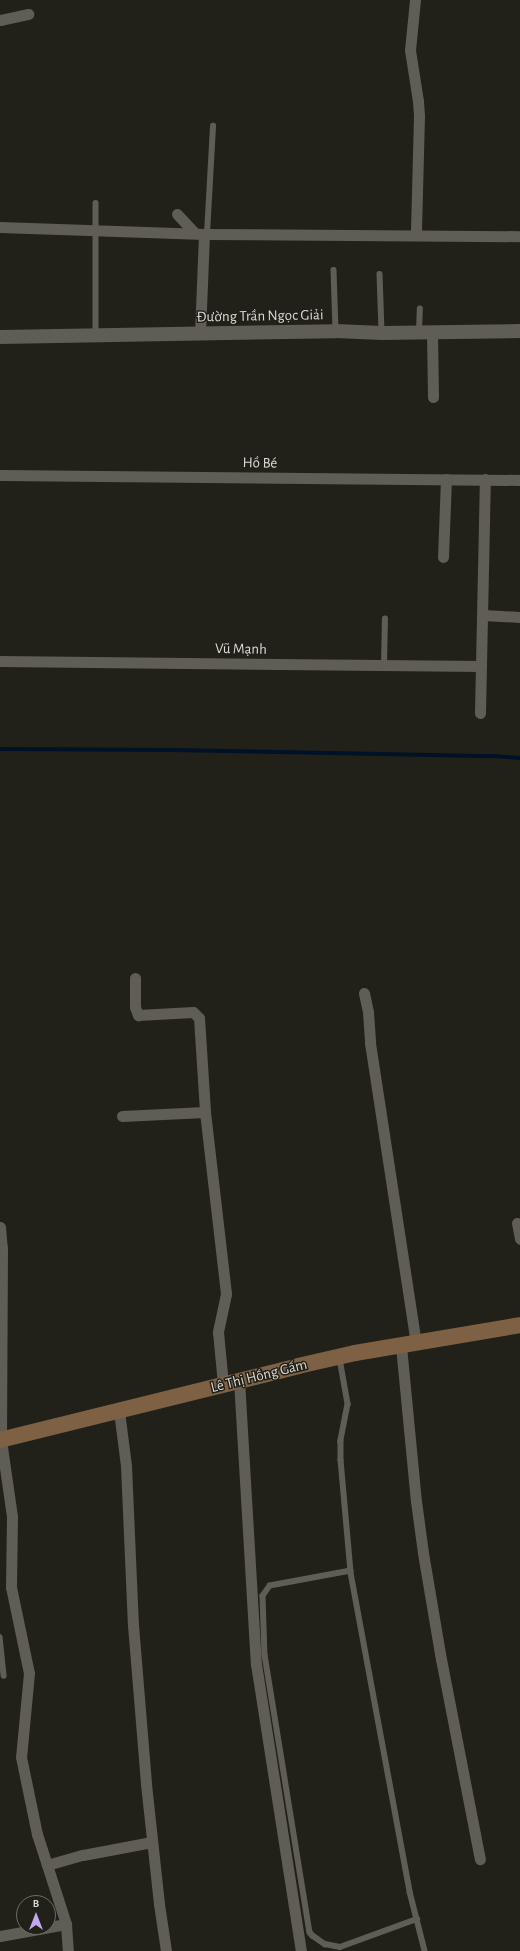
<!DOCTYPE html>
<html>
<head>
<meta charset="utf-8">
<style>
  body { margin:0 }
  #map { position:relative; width:520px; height:1951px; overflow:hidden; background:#222119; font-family:"Alegreya Sans",sans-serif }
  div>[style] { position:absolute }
  .stream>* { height:4px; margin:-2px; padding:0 2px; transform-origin:2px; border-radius:2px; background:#001128 }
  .service>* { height:5.5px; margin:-2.75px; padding:0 2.75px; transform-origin:2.75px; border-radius:2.75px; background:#5f5d55 }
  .minor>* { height:11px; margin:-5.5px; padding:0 5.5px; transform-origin:5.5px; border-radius:5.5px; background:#5f5d55 }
  .tertiary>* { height:14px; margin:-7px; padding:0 7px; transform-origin:7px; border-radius:7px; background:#5f5d55 }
  .secondary>* { height:16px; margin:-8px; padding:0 8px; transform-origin:8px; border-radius:8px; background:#7e6144 }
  span { translate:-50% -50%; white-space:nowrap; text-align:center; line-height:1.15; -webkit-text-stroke:3px #222119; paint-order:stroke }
  .street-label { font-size:15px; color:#dad9d4 }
  .north { position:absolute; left:16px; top:1895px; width:40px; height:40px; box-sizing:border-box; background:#222119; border:1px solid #6c6b64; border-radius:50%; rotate:0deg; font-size:11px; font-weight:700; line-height:16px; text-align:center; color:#dad9d4 }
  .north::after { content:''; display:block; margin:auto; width:14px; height:18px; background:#c4a7f1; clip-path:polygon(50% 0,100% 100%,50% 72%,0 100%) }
</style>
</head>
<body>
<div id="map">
  <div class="stream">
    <i style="left:0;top:749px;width:172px;rotate:0.3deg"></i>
    <i style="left:172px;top:750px;width:320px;rotate:1.1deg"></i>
    <i style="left:492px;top:756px;width:28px;rotate:4deg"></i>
  </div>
  <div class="service">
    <i style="left:96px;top:203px;width:132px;rotate:90deg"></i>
    <i style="left:207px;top:234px;width:108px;rotate:-86.8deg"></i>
    <i style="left:334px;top:270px;width:61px;rotate:88.1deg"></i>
    <i style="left:380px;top:274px;width:58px;rotate:88deg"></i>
    <i style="left:419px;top:332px;width:23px;rotate:-88deg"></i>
    <i style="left:384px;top:665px;width:46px;rotate:-88.8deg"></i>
    <i style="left:340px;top:1359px;width:46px;rotate:79.9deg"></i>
    <i style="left:348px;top:1404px;width:38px;rotate:101deg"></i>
    <i style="left:341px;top:1441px;width:19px;rotate:90deg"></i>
    <i style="left:341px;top:1460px;width:113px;rotate:84.9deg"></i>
    <i style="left:351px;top:1573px;width:324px;rotate:79.5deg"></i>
    <i style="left:410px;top:1892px;width:61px;rotate:75.7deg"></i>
    <i style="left:351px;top:1571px;width:82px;rotate:169.5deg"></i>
    <i style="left:270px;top:1586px;width:12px;rotate:125deg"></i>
    <i style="left:263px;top:1596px;width:59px;rotate:88.1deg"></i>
    <i style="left:265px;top:1655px;width:281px;rotate:80.8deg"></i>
    <i style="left:310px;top:1932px;width:4px;rotate:56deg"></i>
    <i style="left:312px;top:1935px;width:16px;rotate:35deg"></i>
    <i style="left:325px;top:1944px;width:15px;rotate:11deg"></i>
    <i style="left:340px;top:1947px;width:82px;rotate:-20deg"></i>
    <i style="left:0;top:1637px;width:39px;rotate:84deg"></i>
  </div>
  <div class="minor">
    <i style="left:415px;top:0;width:50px;rotate:95.7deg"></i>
    <i style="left:410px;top:50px;width:52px;rotate:81.1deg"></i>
    <i style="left:418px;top:101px;width:15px;rotate:86deg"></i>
    <i style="left:419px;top:116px;width:118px;rotate:91.5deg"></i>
    <i style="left:0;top:20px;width:29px;rotate:-12deg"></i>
    <i style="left:177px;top:214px;width:26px;rotate:47deg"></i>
    <i style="left:0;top:227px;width:204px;rotate:2deg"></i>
    <i style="left:204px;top:234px;width:316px;rotate:0.4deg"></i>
    <i style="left:432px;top:332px;width:65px;rotate:89.1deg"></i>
    <i style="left:200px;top:334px;width:100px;rotate:-87.7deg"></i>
    <i style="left:0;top:475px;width:520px;rotate:0.55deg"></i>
    <i style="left:443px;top:557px;width:78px;rotate:-87.8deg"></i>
    <i style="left:483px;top:615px;width:37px;rotate:3deg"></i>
    <i style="left:0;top:661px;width:481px;rotate:0.6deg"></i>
    <i style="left:480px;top:713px;width:234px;rotate:-88.8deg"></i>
    <i style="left:135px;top:978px;width:29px;rotate:90deg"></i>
    <i style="left:135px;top:1007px;width:9px;rotate:69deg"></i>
    <i style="left:138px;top:1015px;width:55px;rotate:-3.1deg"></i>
    <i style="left:193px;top:1012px;width:8px;rotate:45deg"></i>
    <i style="left:199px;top:1018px;width:94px;rotate:86.3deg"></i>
    <i style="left:205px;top:1112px;width:183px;rotate:83.4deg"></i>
    <i style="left:226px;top:1294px;width:39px;rotate:102deg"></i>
    <i style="left:218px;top:1332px;width:52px;rotate:84.5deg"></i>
    <i style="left:364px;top:993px;width:19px;rotate:78deg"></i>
    <i style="left:368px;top:1012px;width:31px;rotate:86deg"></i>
    <i style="left:370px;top:1043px;width:304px;rotate:81.3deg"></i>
    <i style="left:122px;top:1116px;width:83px;rotate:-2.8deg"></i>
    <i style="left:517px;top:1223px;width:16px;rotate:79deg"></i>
    <i style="left:0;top:1227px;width:21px;rotate:85deg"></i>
    <i style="left:2px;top:1248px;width:192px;rotate:90.3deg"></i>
    <i style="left:1px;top:1440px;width:77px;rotate:81.8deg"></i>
    <i style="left:12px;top:1516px;width:71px;rotate:90.8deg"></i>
    <i style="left:11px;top:1587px;width:88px;rotate:78.2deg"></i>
    <i style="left:29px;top:1673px;width:84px;rotate:95.4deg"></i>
    <i style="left:21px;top:1757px;width:79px;rotate:78.3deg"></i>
    <i style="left:37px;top:1834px;width:95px;rotate:72.1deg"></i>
    <i style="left:66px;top:1924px;width:27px;rotate:86deg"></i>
    <i style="left:401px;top:1346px;width:156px;rotate:84.5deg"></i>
    <i style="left:416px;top:1501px;width:52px;rotate:82.3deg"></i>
    <i style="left:423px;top:1553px;width:108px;rotate:80.4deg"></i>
    <i style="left:441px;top:1659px;width:204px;rotate:79deg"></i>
    <i style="left:239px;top:1380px;width:285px;rotate:86.6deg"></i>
    <i style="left:256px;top:1664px;width:291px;rotate:81.1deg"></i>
    <i style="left:119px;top:1411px;width:55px;rotate:82.7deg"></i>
    <i style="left:126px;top:1466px;width:159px;rotate:87.5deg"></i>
    <i style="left:133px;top:1625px;width:160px;rotate:85.3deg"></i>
    <i style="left:146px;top:1784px;width:121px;rotate:83.8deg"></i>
    <i style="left:159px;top:1904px;width:48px;rotate:81.5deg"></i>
    <i style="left:47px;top:1865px;width:37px;rotate:-16deg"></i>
    <i style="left:83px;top:1855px;width:70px;rotate:-10.7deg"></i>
    <i style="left:0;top:1936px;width:67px;rotate:-10.3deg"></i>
  </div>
  <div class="tertiary">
    <i style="left:0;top:337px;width:336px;rotate:-1deg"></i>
    <i style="left:336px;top:331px;width:46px;rotate:2.5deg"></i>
    <i style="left:382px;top:333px;width:138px;rotate:-0.8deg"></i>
  </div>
  <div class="secondary">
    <i style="left:0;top:1440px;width:307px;rotate:-13.9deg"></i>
    <i style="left:298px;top:1366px;width:58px;rotate:-12.8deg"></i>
    <i style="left:355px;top:1353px;width:167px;rotate:-9.6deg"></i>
  </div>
  <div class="street-label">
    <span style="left:260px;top:316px;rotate:-1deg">Đường Trần Ngọc Giải</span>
    <span style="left:260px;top:463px;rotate:1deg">Hồ Bé</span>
    <span style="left:241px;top:649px;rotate:1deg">Vũ Mạnh</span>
    <span style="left:259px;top:1376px;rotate:-14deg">Lê Thị Hồng Gấm</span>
  </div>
  <div class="north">B</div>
</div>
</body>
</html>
